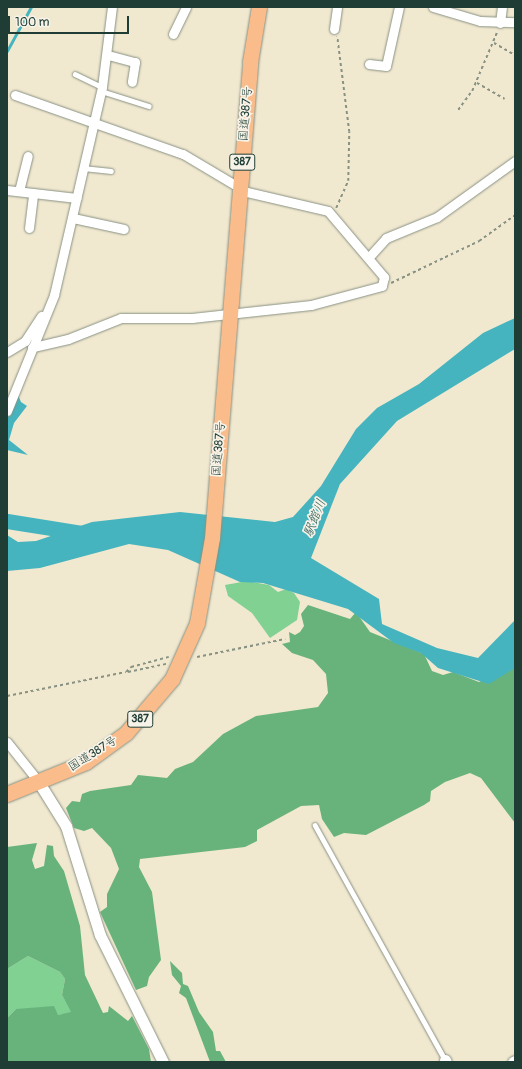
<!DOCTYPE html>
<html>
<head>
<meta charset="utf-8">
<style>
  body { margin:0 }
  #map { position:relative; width:522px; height:1069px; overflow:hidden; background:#f1e8d0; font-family:Pangolin,"Klee One",sans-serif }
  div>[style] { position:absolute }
  .green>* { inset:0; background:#81d192 }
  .forest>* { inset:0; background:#68b37c }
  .water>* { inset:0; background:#45b4be }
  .stream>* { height:2.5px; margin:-1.25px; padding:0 1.25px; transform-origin:1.25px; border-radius:1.25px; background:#45b4be }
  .river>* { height:15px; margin:-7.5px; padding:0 7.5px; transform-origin:7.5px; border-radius:7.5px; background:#45b4be }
  .path>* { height:1.5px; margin-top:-0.75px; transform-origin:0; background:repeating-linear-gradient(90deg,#889282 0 3px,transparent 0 6px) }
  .roads { filter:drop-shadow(0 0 1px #889282) drop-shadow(0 0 1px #889282) }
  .service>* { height:4.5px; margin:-2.25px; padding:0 2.25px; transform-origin:2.25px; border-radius:2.25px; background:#fff }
  .minor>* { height:9px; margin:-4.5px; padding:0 4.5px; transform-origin:4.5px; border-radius:4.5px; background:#fff }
  .tertiary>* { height:11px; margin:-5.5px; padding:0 5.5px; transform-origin:5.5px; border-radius:5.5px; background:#fff }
  .trunk>* { height:15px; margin:-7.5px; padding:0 7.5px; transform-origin:7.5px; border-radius:7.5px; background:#f9bc8a }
  span { translate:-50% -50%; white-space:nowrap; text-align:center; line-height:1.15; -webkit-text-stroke:3.5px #f7f3e8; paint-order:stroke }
  .shield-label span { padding:1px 3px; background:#f7f3e8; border:1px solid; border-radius:3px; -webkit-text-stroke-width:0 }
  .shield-label { font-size:11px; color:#1f3d34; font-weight:700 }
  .street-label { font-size:12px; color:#1f3d34 }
  .water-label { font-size:13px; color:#285b56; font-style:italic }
  .frame { position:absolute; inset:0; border:8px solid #1f3d34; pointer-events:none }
  .scale { position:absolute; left:8px; top:16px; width:121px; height:18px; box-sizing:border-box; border:2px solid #1f3d34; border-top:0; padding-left:5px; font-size:12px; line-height:14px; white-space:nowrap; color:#1f3d34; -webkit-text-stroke:3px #f7f3e8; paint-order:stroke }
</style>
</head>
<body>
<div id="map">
  <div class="green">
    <i style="clip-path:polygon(247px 581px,269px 585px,278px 592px,286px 589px,294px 593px,300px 602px,297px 620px,270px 638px,252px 613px,228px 596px,225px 585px)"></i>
    <i style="clip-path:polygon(28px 956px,60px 972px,65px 979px,62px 995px,72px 1013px,58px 1015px,16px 1009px,7px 1018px,7px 969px)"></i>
  </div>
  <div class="forest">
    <i style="clip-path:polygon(308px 605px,350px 619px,356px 612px,370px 632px,424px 654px,432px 671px,443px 675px,453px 672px,479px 682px,515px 664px,515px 823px,481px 778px,470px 773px,445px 782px,431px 791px,430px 801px,424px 805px,366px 835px,344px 833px,334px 837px,322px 819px,319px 805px,301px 806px,257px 830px,257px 841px,245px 847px,140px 859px,139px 867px,152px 892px,161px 960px,149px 977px,147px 986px,136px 990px,100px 912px,107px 907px,107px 894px,119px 869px,111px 848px,92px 828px,84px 831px,74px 828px,66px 808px,72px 801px,80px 802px,82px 794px,90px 791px,131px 785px,138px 775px,167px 778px,175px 769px,193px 762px,223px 734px,256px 716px,318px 707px,328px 693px,326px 674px,313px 660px,292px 653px,282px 644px,290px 642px,289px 632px,295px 635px,300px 632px,304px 626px,301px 614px)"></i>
    <i style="clip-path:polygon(37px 843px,32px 860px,35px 869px,44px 866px,47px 845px,53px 846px,54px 856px,64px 871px,80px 926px,85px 975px,103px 1013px,108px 1012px,109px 1006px,128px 1021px,132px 1016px,149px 1049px,151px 1062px,7px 1062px,7px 1018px,16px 1009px,54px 1006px,58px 1015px,71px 1012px,62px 995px,65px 979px,60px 972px,28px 956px,7px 969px,7px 847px)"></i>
    <i style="clip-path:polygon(170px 961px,182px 973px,183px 984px,188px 986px,199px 1012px,213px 1032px,216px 1051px,220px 1051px,226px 1062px,210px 1062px,186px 998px,179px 993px,181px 986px,172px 975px)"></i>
  </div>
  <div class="water">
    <i style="clip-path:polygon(515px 318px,515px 349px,397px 421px,340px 484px,311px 558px,379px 599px,382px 624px,437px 648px,478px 658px,515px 620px,515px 668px,489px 684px,438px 668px,421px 653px,394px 643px,348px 609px,263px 583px,240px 582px,168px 550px,129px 544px,40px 568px,7px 571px,7px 535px,18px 542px,36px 541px,92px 522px,180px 512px,275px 522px,293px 517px,321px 486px,356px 429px,377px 408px,419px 384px,483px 333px)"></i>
    <i style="clip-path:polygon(18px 395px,21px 402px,27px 406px,14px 423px,9px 440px,28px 455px,7px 450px,7px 399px)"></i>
  </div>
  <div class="stream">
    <i style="left:7px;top:51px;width:50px;rotate:-61.4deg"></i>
  </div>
  <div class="river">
    <i style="left:7px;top:521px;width:77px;rotate:9deg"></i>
  </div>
  <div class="path">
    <i style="left:494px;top:43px;width:24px;rotate:30deg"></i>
    <i style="left:477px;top:83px;width:32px;rotate:30deg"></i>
    <i style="left:458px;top:110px;width:24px;rotate:-54deg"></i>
    <i style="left:472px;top:91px;width:64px;rotate:-67deg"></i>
    <i style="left:336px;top:208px;width:30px;rotate:-66deg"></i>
    <i style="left:348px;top:181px;width:49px;rotate:-88.8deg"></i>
    <i style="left:349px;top:132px;width:96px;rotate:-97.2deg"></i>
    <i style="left:391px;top:283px;width:98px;rotate:-25.5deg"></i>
    <i style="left:479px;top:241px;width:44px;rotate:-35.8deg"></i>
    <i style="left:197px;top:657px;width:90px;rotate:-11.6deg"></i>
    <i style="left:128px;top:672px;width:39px;rotate:-12deg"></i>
    <i style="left:7px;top:696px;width:121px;rotate:-11.4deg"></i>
    <i style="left:126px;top:672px;width:7px;rotate:-45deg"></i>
    <i style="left:131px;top:667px;width:39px;rotate:-15deg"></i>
  </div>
  <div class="roads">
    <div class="service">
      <i style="left:75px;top:74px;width:30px;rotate:26deg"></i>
      <i style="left:101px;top:91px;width:50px;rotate:17.4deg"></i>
      <i style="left:83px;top:168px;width:28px;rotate:6deg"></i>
      <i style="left:315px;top:825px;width:269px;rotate:61deg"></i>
    </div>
    <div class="minor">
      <i style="left:433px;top:7px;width:49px;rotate:16.6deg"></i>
      <i style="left:480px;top:21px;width:35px;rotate:2deg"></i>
      <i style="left:500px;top:23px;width:16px;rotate:-83deg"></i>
      <i style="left:334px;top:29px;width:22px;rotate:-82deg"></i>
      <i style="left:173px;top:34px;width:30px;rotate:-64deg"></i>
      <i style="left:108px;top:55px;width:28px;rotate:15deg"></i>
      <i style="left:135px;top:62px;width:20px;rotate:99deg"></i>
      <i style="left:369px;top:64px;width:17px;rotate:7deg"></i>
      <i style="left:386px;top:66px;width:60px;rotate:-77.6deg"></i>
      <i style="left:15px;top:95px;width:178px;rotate:19.4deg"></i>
      <i style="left:183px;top:154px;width:74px;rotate:30.7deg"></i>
      <i style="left:247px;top:192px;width:83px;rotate:13.2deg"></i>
      <i style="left:328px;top:211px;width:87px;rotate:49.7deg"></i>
      <i style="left:384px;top:277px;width:9px;rotate:103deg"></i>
      <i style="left:382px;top:286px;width:73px;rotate:165deg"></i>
      <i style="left:311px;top:305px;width:120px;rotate:173.8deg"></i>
      <i style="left:192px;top:318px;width:71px;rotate:180deg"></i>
      <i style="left:121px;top:318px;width:57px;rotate:158.4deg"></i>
      <i style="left:68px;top:339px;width:37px;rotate:167deg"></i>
      <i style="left:7px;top:190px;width:70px;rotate:6.5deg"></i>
      <i style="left:19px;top:191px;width:36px;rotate:-76deg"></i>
      <i style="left:73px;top:218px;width:52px;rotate:12.2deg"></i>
      <i style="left:29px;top:228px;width:35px;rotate:-83deg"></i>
      <i style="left:369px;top:257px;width:25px;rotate:-48deg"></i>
      <i style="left:386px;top:238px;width:55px;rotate:-22.4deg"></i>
      <i style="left:437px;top:217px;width:96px;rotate:-35.7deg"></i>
      <i style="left:7px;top:352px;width:21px;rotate:-31deg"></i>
      <i style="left:25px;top:341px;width:30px;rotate:-57deg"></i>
      <i style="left:7px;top:411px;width:125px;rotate:-67.9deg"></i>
      <i style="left:54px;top:295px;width:213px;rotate:-77deg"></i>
      <i style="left:102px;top:87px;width:81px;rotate:-82.9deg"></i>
      <i style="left:7px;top:742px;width:50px;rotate:51.5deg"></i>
    </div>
    <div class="tertiary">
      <i style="left:38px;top:781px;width:53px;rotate:58.1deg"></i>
      <i style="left:66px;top:826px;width:114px;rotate:72.7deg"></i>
      <i style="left:100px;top:935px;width:142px;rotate:63.6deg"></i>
      <i style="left:445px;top:1060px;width:2px;rotate:63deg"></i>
      <i style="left:513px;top:1062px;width:2px;rotate:-27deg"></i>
    </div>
    <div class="trunk">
      <i style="left:7px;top:794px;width:85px;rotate:-22.1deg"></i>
      <i style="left:86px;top:762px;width:49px;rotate:-35.9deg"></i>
      <i style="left:126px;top:733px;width:71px;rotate:-49.6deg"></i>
      <i style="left:172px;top:679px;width:61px;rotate:-65.9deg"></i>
      <i style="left:197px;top:623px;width:86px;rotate:-80deg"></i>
      <i style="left:212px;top:538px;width:478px;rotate:-85.4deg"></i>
      <i style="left:250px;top:62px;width:56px;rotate:-80.7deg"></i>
    </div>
  </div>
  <div class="shield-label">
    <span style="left:242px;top:162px">387</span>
    <span style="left:140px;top:719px">387</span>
  </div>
  <div class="street-label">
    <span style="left:246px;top:114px;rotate:-85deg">国道387号</span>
    <span style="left:219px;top:449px;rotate:-85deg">国道387号</span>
    <span style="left:93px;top:754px;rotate:-32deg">国道387号</span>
  </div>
  <div class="water-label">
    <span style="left:315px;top:518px;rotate:-68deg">駅館川</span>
  </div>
  <div class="frame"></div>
  <div class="scale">100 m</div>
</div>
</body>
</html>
